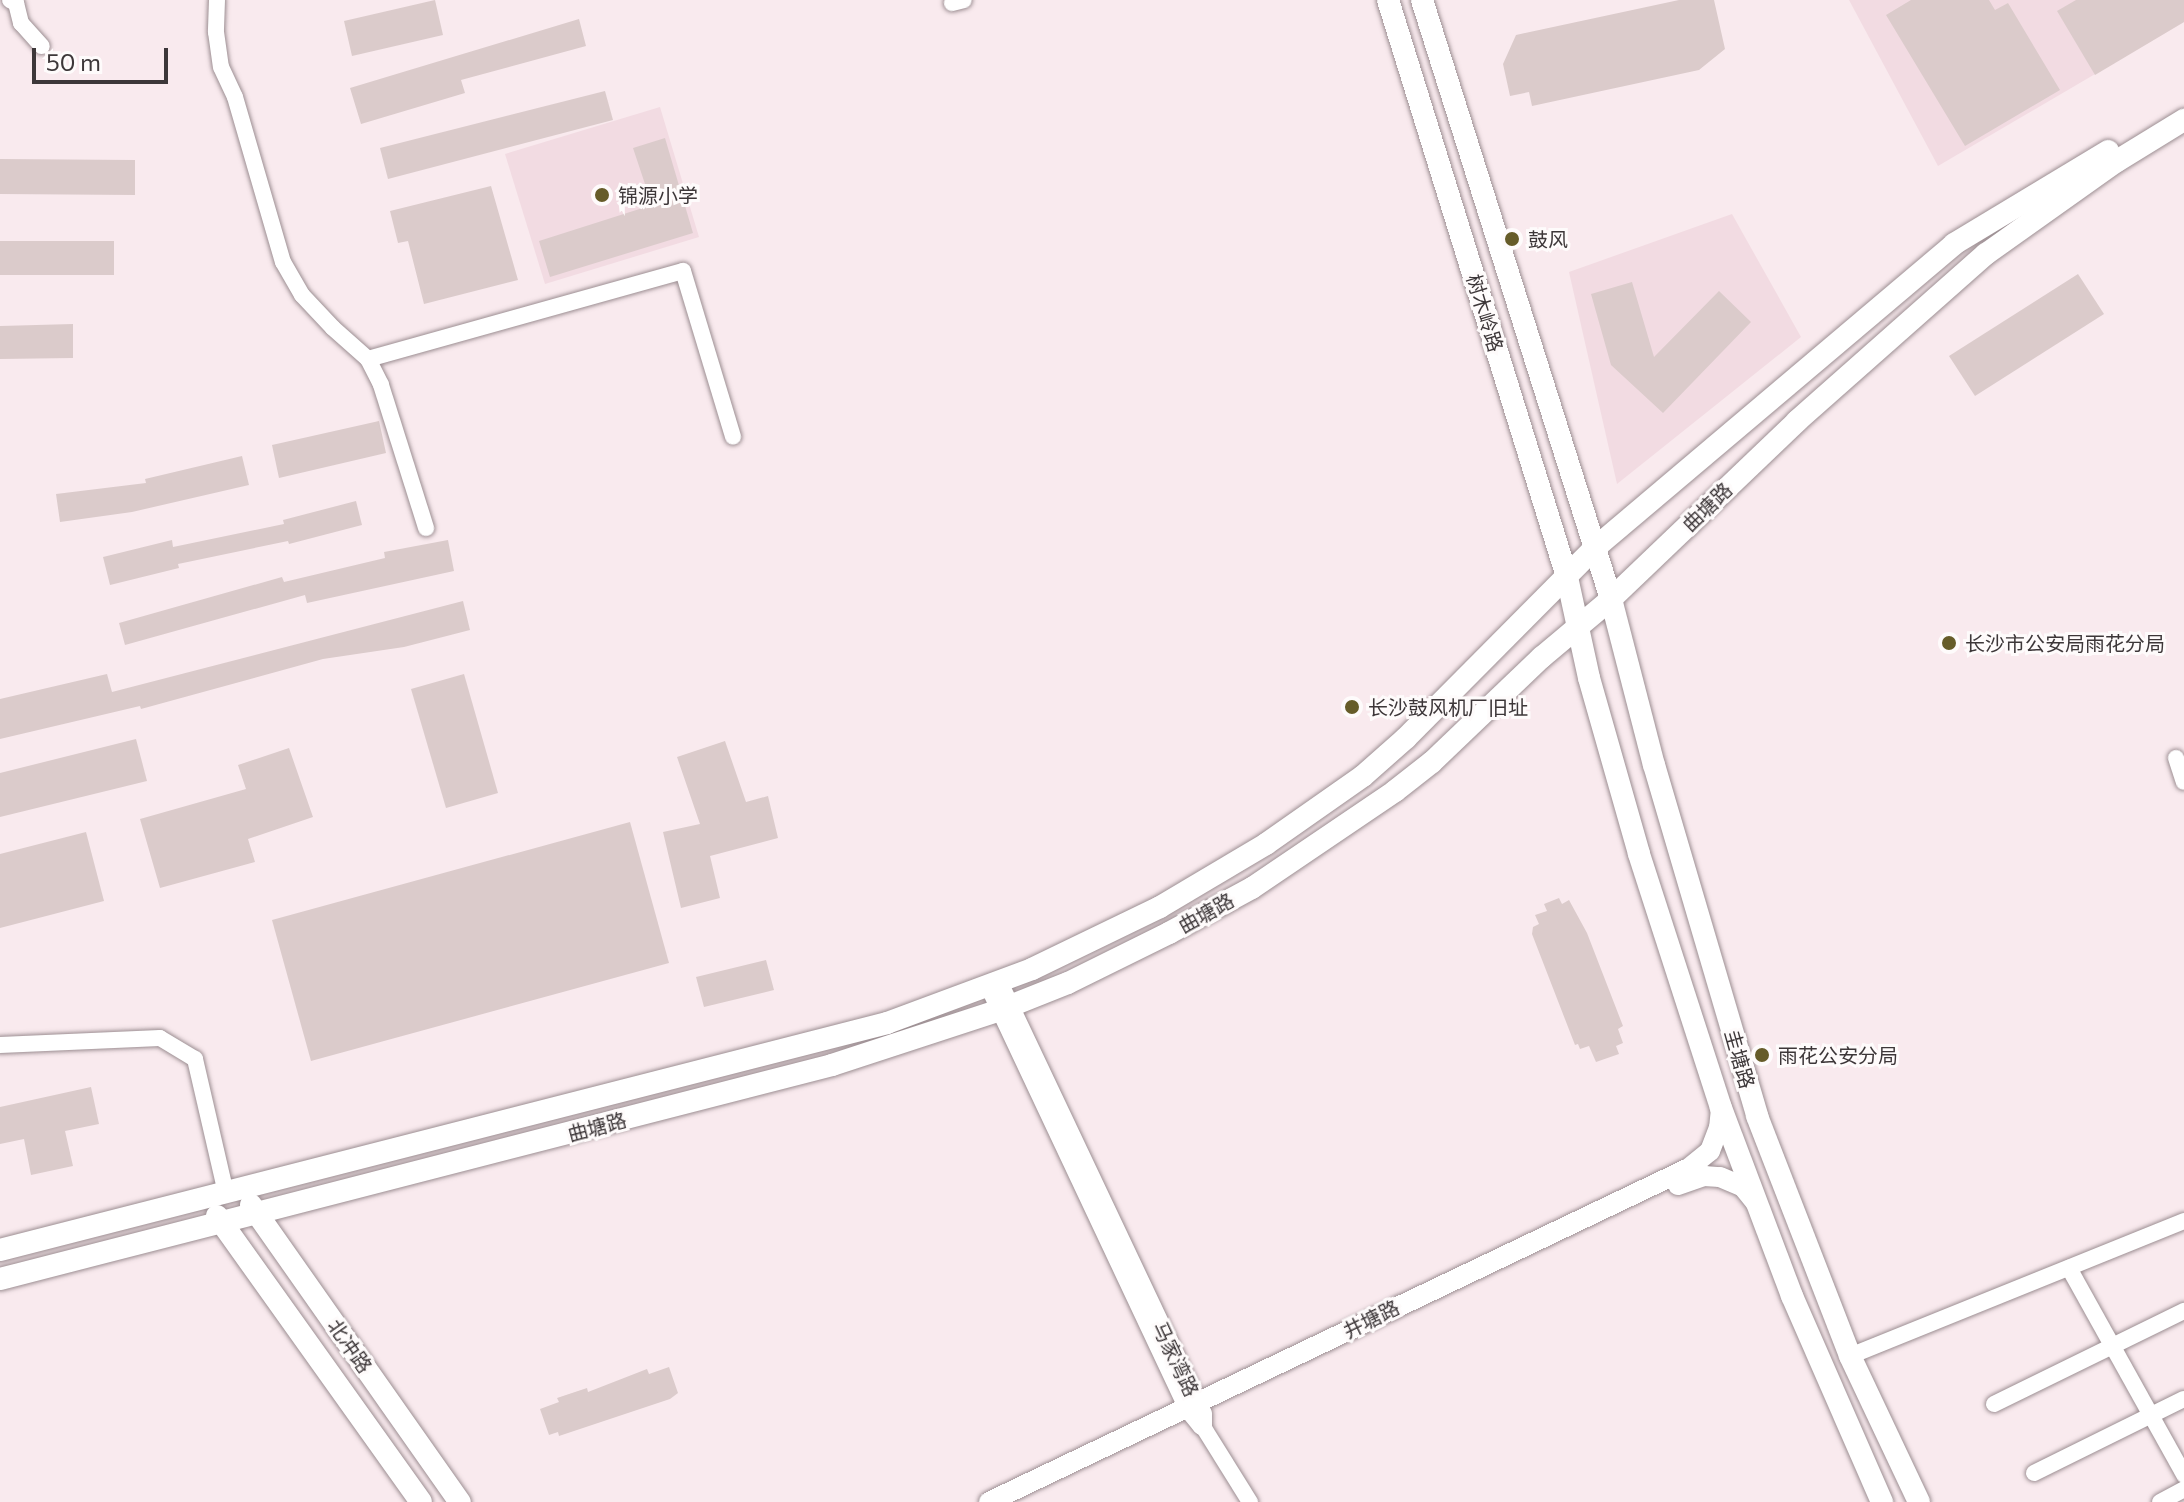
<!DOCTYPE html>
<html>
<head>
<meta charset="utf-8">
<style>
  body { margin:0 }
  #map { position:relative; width:2184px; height:1502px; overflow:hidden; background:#f9eaee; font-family:Commissioner,"Noto Sans SC",sans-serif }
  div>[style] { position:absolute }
  .built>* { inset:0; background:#f2dbe2 }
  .building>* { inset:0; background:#dbcbcb }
  .roads { filter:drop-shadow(0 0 2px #9c8e92) drop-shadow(0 0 2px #9c8e92) }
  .minor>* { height:16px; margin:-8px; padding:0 8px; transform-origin:8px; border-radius:8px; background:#fff }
  .tertiary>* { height:20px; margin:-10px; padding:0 10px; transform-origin:10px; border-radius:10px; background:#fff }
  .secondary>* { height:22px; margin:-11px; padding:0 11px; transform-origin:11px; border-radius:11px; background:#fff }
  .dots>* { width:22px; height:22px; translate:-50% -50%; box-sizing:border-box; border:4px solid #fefbfb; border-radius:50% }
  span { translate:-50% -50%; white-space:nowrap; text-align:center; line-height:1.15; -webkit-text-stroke:6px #fefbfb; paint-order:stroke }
  .poi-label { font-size:20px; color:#3d3739 }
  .left { translate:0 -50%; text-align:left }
  .street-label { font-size:20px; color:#3d3739 }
  .scale { position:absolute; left:32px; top:48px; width:136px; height:36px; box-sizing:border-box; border:4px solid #3d3739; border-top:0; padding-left:10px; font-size:24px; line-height:28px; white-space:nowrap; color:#3d3739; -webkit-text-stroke:6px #fefbfb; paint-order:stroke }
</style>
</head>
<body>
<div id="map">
  <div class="built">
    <i style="clip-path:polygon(1849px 0,2184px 0,2184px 22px,1938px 166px)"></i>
    <i style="clip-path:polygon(660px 107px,699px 237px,545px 284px,505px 154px)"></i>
    <i style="clip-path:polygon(1732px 214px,1801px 337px,1617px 484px,1569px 272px)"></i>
  </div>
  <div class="building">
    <i style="clip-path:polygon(435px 0,443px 35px,352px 56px,344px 21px)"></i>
    <i style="clip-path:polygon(1679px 0,1714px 0,1725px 49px,1699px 70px,1532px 106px,1529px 92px,1510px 96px,1503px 64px,1516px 35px)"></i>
    <i style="clip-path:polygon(1911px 0,1989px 0,1995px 10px,2008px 3px,2060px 90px,1965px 146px,1886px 15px)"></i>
    <i style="clip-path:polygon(2076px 0,2184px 0,2184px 22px,2095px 75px,2057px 11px)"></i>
    <i style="clip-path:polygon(579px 19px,586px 46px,461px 80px,465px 93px,361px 124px,350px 88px)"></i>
    <i style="clip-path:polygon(605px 91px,613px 120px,388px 179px,380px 148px)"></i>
    <i style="clip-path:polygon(665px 138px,693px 233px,550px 277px,539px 241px,652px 205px,633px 148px)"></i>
    <i style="clip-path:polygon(0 159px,135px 160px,135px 195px,0 194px)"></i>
    <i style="clip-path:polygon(491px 186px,518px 280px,424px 304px,408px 241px,398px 243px,390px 211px)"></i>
    <i style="clip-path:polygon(0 241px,114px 241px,114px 275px,0 275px)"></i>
    <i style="clip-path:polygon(2078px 274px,2104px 314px,1975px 396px,1949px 356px)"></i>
    <i style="clip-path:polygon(1632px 282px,1654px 357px,1719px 291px,1751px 322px,1663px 413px,1611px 365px,1591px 294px)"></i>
    <i style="clip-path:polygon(73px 324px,73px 358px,0 359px,0 326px)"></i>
    <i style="clip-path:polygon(379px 421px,386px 453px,279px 478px,272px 445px)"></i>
    <i style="clip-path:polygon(242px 456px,249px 485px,132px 512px,60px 522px,56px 494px,146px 483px,145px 479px)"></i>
    <i style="clip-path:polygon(356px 501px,362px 525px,289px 544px,288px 541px,178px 564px,179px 568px,110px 585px,103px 557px,172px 540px,173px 547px,284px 524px,283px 520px)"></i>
    <i style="clip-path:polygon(448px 540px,454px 571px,307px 603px,305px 595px,125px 645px,119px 623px,282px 577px,284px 582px,385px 558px,384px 552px)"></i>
    <i style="clip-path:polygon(463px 601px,470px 630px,404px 647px,323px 659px,141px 709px,140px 706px,0 739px,0 699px,107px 674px,112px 692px)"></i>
    <i style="clip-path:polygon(464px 674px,498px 793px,446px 808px,411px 689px)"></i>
    <i style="clip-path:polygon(136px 739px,147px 781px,0 817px,0 773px)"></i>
    <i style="clip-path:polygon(725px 741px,746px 802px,768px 796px,778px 838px,710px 856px,720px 898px,681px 908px,663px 832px,700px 824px,677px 757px)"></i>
    <i style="clip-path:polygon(289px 748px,313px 817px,248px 839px,255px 862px,160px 888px,140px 819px,246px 789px,238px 765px)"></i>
    <i style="clip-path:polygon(630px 822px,669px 963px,311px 1061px,272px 920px)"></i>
    <i style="clip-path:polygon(86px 832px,104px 901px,0 928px,0 854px)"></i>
    <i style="clip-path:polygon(1559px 898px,1562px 904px,1569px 900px,1587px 933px,1623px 1026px,1618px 1029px,1623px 1043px,1616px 1046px,1619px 1054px,1596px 1062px,1589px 1046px,1580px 1049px,1578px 1044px,1575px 1045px,1532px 934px,1533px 927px,1539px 924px,1535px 915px,1547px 911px,1544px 904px)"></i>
    <i style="clip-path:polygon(766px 960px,774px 990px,704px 1007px,696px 977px)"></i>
    <i style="clip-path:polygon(91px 1087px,99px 1124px,65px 1131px,73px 1166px,31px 1175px,24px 1139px,0 1144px,0 1107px)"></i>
    <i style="clip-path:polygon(669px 1367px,678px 1393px,670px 1399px,559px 1436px,558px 1432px,549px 1435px,540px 1409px,559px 1402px,557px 1398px,587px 1388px,588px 1392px,647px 1369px,649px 1374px)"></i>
  </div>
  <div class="roads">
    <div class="minor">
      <i style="left:10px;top:0;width:7px;rotate:27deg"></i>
      <i style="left:16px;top:3px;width:21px;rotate:76deg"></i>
      <i style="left:21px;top:23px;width:31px;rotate:48deg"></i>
      <i style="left:217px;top:0;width:32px;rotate:92deg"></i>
      <i style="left:216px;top:32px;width:35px;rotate:82deg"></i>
      <i style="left:221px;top:67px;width:33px;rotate:65deg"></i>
      <i style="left:235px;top:97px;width:172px;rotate:73.8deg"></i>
      <i style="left:283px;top:262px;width:38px;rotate:60deg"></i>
      <i style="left:302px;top:295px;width:45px;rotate:46.8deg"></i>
      <i style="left:333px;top:328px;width:47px;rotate:41.5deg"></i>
      <i style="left:368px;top:359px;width:29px;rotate:63deg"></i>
      <i style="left:381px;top:385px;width:150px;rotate:72.5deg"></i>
      <i style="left:952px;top:3px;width:12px;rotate:-14deg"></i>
      <i style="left:368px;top:359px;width:327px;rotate:-15.6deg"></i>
      <i style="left:683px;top:271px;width:173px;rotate:73.2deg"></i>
      <i style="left:2176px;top:758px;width:25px;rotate:72deg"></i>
      <i style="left:0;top:1045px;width:160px;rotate:-2.5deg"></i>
      <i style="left:160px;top:1038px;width:41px;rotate:31deg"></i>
      <i style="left:195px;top:1059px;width:138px;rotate:77deg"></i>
      <i style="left:2069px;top:1268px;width:237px;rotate:60.9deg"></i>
      <i style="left:1850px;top:1356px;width:360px;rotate:-22deg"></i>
      <i style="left:1994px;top:1404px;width:212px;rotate:-26.1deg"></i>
      <i style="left:1202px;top:1425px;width:91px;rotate:58.1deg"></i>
      <i style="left:2034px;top:1473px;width:167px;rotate:-26.3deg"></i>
      <i style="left:2160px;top:1502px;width:27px;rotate:-28deg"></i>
    </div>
    <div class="tertiary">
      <i style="left:990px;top:986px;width:467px;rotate:64.8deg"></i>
      <i style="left:1189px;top:1409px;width:21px;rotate:51deg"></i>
      <i style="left:1202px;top:1425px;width:11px;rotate:-90deg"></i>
      <i style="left:1202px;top:1414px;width:477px;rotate:-115.3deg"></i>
      <i style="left:1678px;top:1185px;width:28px;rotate:-19deg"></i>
      <i style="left:1704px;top:1176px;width:16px;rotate:4deg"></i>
      <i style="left:1720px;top:1177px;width:25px;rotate:23deg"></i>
      <i style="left:1743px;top:1187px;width:19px;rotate:51deg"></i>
      <i style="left:989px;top:1502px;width:776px;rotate:-25.51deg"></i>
      <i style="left:1689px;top:1168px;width:27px;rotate:-39deg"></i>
      <i style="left:1710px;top:1151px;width:25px;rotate:-69deg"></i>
      <i style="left:1719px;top:1128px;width:20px;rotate:-84deg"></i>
    </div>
    <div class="secondary">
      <i style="left:1388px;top:0;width:604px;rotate:72.76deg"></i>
      <i style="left:1567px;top:577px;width:103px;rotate:77.7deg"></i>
      <i style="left:1589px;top:678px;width:183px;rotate:74.1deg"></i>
      <i style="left:1639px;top:854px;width:267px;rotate:72.1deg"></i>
      <i style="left:1721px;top:1108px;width:201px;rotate:69.3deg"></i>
      <i style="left:1792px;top:1296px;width:225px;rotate:66.4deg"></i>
      <i style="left:1422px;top:0;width:628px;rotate:72.49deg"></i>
      <i style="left:1611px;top:599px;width:171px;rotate:75.5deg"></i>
      <i style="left:1654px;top:765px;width:366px;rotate:73.6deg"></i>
      <i style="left:1757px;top:1116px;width:257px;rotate:68.8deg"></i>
      <i style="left:1850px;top:1356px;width:161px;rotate:64.7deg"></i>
      <i style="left:251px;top:1205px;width:363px;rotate:54.9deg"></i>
      <i style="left:217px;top:1216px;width:351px;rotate:54.5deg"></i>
      <i style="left:0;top:1250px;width:916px;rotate:-14.35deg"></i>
      <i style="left:887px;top:1023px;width:155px;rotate:-20.4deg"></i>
      <i style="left:1032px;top:969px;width:142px;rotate:-25.8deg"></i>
      <i style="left:1160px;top:907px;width:123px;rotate:-30.7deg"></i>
      <i style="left:1266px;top:844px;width:118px;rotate:-35deg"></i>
      <i style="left:1363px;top:776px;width:57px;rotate:-41.5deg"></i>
      <i style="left:1406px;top:738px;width:269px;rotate:-45.2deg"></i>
      <i style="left:1596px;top:547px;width:469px;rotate:-40.2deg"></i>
      <i style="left:1954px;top:244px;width:180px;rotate:-31.1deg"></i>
      <i style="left:0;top:1279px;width:859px;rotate:-14.42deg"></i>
      <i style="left:832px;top:1065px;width:177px;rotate:-18.1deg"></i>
      <i style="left:1000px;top:1010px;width:73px;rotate:-21.7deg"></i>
      <i style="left:1068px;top:983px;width:113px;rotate:-26.3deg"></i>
      <i style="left:1169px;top:933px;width:94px;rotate:-28.5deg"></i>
      <i style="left:1252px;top:888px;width:173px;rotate:-34.1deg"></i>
      <i style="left:1395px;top:791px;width:47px;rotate:-38.1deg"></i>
      <i style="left:1432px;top:762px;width:152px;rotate:-43.7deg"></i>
      <i style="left:1542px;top:657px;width:90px;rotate:-40deg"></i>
      <i style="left:1611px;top:599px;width:257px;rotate:-43.7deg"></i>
      <i style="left:1797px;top:421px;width:252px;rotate:-41.5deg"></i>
      <i style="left:1986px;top:254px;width:161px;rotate:-35.4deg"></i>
      <i style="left:2117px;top:161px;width:79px;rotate:-31.5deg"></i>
    </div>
  </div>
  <div class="dots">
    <i style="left:602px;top:195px;background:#665c29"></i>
    <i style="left:1512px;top:239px;background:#665c29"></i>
    <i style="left:1949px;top:643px;background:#665c29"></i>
    <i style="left:1352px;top:707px;background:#665c29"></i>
    <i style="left:1762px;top:1055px;background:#665c29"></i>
  </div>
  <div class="poi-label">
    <span class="left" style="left:618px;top:195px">锦源小学</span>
    <span class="left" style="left:1528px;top:239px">鼓风</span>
    <span class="left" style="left:1965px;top:643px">长沙市公安局雨花分局</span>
    <span class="left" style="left:1368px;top:707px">长沙鼓风机厂旧址</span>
    <span class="left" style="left:1778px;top:1055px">雨花公安分局</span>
  </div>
  <div class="street-label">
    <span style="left:1485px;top:313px;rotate:73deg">树木岭路</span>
    <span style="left:1707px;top:507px;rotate:-44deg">曲塘路</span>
    <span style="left:1206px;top:913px;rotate:-29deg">曲塘路</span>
    <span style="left:1740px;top:1059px;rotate:74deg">圭塘路</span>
    <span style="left:597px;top:1127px;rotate:-15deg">曲塘路</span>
    <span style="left:1371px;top:1319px;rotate:-26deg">井塘路</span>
    <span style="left:350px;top:1346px;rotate:55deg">北冲路</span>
    <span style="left:1176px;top:1359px;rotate:65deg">马家湾路</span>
  </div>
  <div class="scale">50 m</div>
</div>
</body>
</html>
